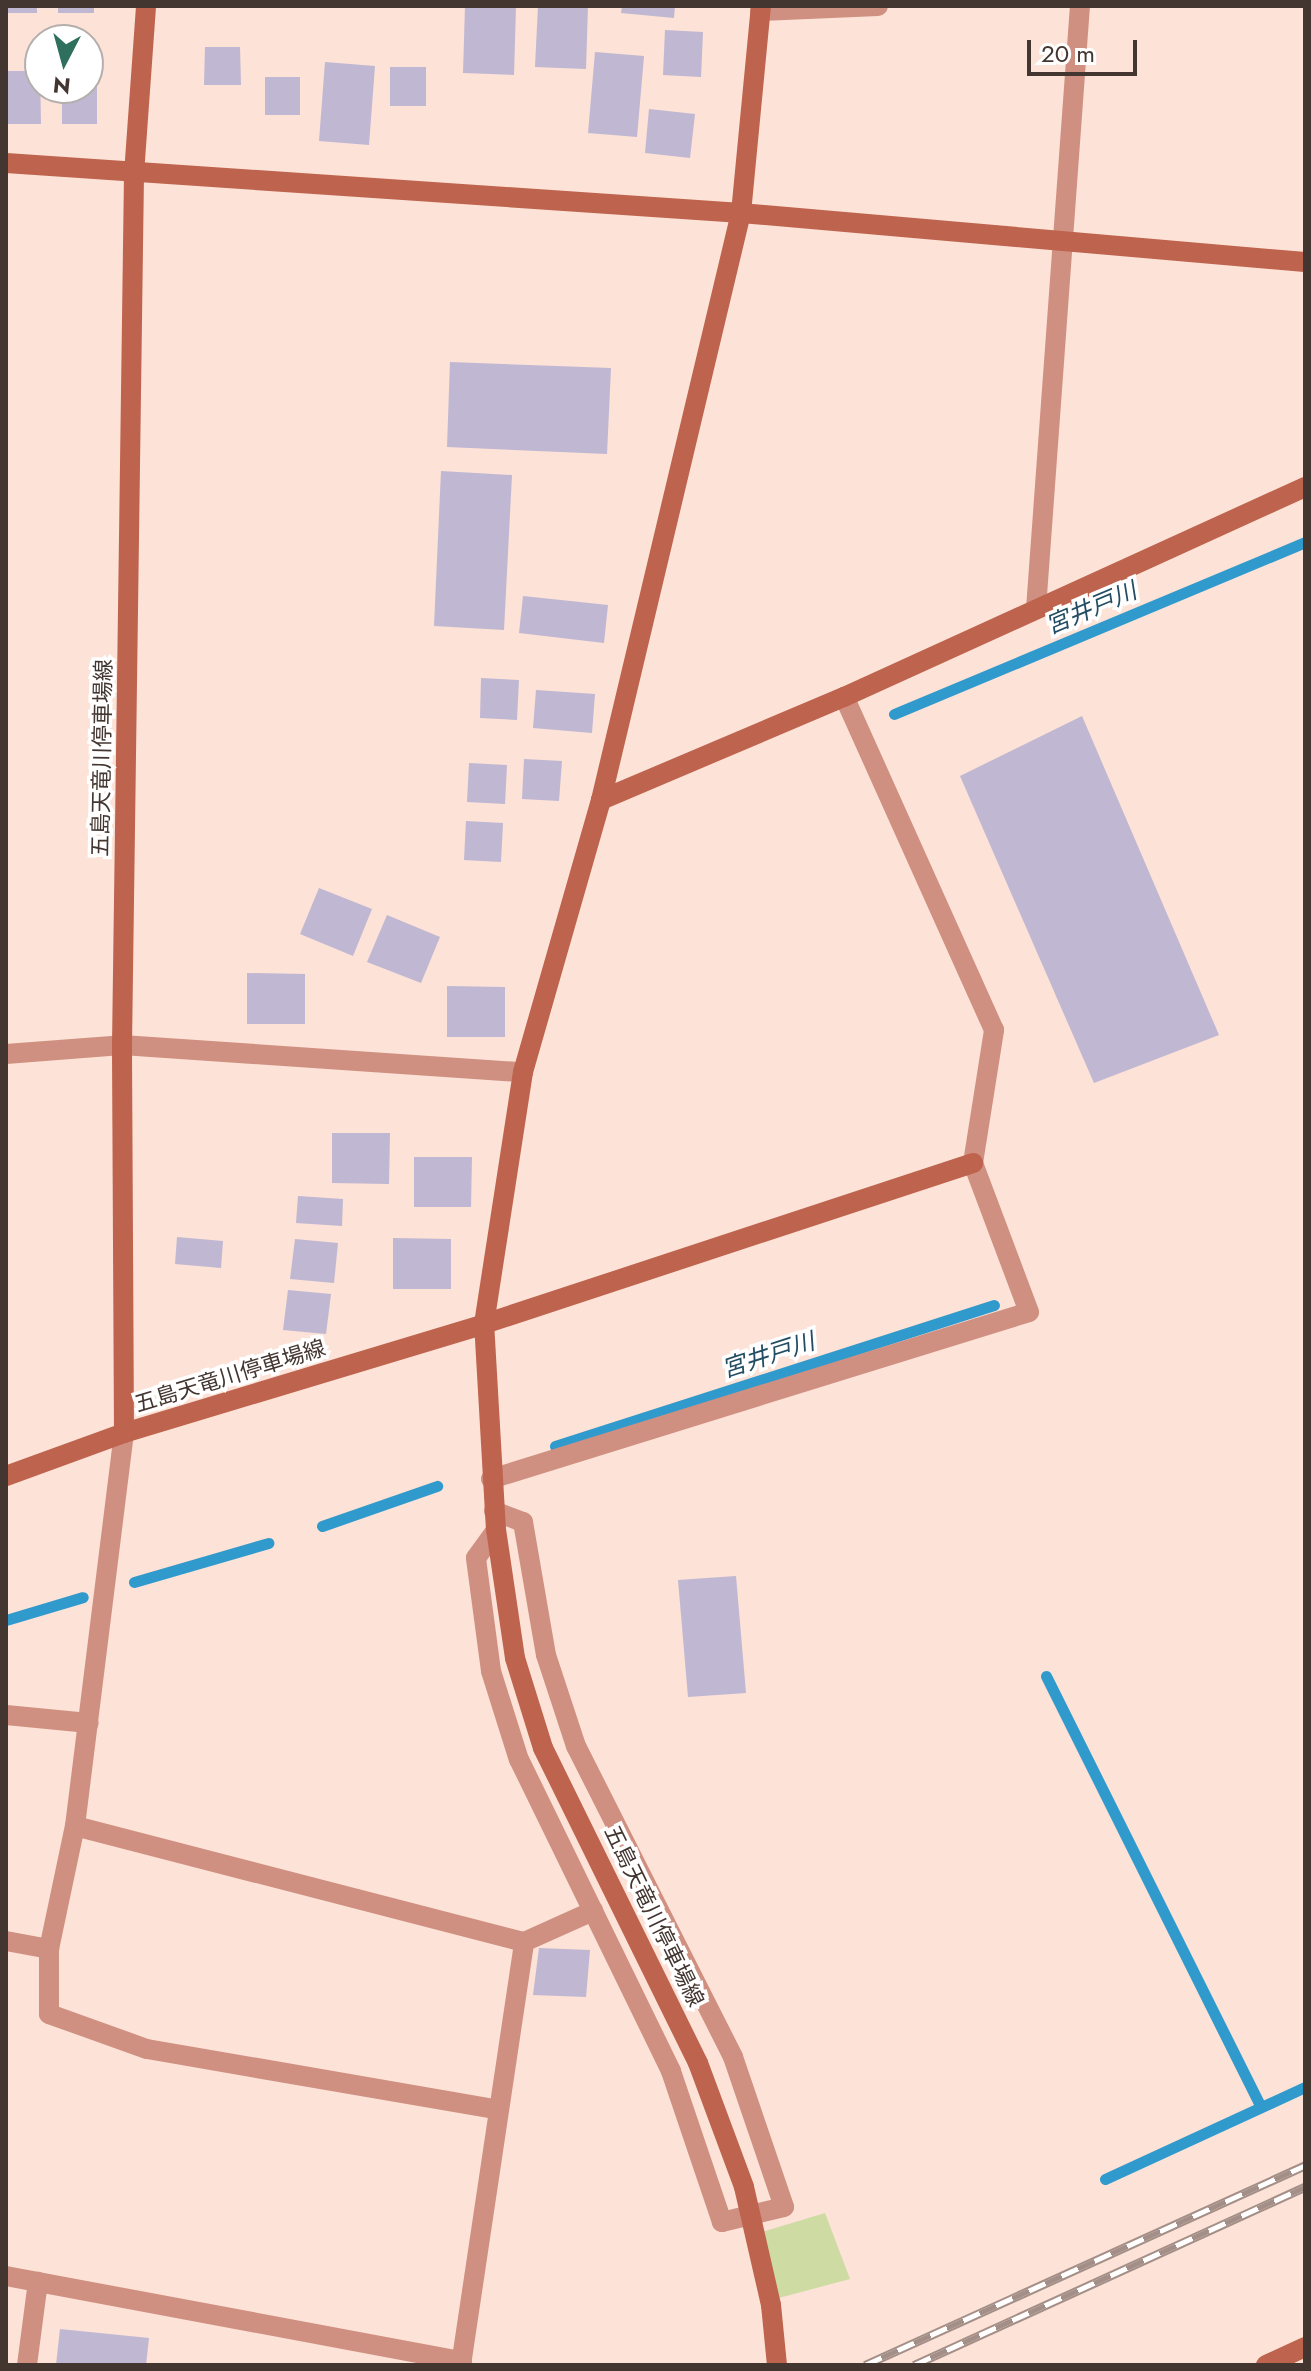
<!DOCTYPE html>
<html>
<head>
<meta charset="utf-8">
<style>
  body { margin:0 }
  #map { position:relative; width:1311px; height:2371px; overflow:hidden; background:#fce2d7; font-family:Jost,"Noto Sans JP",sans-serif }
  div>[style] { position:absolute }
  .green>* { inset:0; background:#cedca3 }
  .stream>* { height:11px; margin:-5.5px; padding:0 5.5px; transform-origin:5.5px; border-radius:5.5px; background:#319acd }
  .building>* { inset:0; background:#c0b7d2 }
  .street>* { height:20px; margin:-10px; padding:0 10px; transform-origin:10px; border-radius:10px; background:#d09081 }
  .secondary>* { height:20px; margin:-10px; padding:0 10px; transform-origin:10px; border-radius:10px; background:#be634d }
  .rail>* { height:9px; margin-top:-4.5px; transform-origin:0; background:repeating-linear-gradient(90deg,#fff 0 18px,#a38f87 0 36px); box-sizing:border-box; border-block:2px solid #a38f87 }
  .secondary-bridge>* { height:20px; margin:-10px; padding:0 10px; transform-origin:10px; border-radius:10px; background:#be634d }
  span { translate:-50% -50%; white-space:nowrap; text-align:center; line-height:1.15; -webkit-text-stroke:7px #fff; paint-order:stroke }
  .street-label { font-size:22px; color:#433631 }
  .water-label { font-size:24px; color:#234d63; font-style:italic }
  .frame { position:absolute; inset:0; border:8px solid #433631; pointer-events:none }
  .north { position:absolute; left:24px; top:24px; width:80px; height:80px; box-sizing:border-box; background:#fff; border:2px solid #b4afad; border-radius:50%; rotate:186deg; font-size:22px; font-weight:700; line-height:32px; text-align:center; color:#433631 }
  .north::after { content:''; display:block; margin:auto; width:28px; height:36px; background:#2e6f5e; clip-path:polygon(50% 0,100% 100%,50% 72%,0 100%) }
  .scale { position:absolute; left:1027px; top:40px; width:110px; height:36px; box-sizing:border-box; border:4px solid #433631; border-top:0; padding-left:10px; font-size:24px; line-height:28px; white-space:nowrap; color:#433631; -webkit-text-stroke:6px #fff; paint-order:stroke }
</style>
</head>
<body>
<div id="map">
  <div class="green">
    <i style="clip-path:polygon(825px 2213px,850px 2279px,775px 2299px,759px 2233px)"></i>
  </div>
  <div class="stream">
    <i style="left:894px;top:714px;width:446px;rotate:-22.7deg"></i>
    <i style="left:555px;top:1446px;width:461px;rotate:-17.8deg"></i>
    <i style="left:322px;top:1526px;width:122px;rotate:-19.2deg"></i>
    <i style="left:134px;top:1582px;width:140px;rotate:-16.2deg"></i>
    <i style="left:6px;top:1620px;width:80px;rotate:-16.6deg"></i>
    <i style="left:1046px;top:1676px;width:480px;rotate:63.5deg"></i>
    <i style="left:1105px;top:2179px;width:220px;rotate:-24.7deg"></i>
  </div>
  <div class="building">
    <i style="clip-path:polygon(6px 6px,37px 6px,37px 13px,6px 13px)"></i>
    <i style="clip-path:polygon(58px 6px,94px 6px,94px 13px,58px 13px)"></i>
    <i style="clip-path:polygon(465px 6px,516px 6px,514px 75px,463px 73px)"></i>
    <i style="clip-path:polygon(538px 6px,588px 6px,586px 69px,535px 67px)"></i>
    <i style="clip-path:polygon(622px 6px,675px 6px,674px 18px,621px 13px)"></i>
    <i style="clip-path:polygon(665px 30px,703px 32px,701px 77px,663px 75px)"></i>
    <i style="clip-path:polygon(205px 47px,240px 47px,241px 85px,204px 85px)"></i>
    <i style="clip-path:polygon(595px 52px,644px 56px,637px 137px,588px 133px)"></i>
    <i style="clip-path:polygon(325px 62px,375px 66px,369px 145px,319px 141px)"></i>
    <i style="clip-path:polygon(390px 67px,426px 67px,426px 106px,390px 106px)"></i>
    <i style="clip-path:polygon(6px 71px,40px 71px,41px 124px,6px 124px)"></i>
    <i style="clip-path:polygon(265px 77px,300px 77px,300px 115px,265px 115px)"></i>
    <i style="clip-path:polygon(97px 85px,97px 124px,62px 124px,62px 88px)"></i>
    <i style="clip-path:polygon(649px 109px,695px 114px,690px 158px,645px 153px)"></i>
    <i style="clip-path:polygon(450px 362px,611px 368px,607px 454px,447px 447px)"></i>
    <i style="clip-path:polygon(441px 471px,512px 475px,504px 630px,434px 626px)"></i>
    <i style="clip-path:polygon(523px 596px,608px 605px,604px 643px,519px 633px)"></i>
    <i style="clip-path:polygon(481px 678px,519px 680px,517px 720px,480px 718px)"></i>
    <i style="clip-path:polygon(536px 690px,595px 694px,592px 733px,533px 728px)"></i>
    <i style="clip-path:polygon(1082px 716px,1219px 1035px,1094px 1083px,960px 776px)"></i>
    <i style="clip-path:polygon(524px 759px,562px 761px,559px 801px,522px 799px)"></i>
    <i style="clip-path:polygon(469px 763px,507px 765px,505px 804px,467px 802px)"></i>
    <i style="clip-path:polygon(466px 821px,503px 823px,501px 862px,464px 860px)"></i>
    <i style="clip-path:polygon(319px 888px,372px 909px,353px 956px,300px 934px)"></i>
    <i style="clip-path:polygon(387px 915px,440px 937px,421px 983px,367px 962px)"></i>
    <i style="clip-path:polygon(247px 973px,305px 974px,305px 1024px,247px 1024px)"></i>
    <i style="clip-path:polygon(447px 986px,505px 987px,505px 1037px,447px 1037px)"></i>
    <i style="clip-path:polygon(332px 1133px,390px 1133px,389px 1184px,332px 1183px)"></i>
    <i style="clip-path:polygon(414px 1157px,472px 1157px,471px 1207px,414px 1207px)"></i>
    <i style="clip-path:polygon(298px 1196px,343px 1199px,342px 1226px,296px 1223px)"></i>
    <i style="clip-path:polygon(177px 1237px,223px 1241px,221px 1268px,175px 1264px)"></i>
    <i style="clip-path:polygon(393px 1238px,451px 1239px,451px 1289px,393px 1289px)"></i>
    <i style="clip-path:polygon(295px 1239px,338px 1243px,334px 1283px,290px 1279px)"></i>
    <i style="clip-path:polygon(288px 1290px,331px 1294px,326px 1334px,283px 1330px)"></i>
    <i style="clip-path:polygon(736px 1576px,746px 1693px,688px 1697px,678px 1580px)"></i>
    <i style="clip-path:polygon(539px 1948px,590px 1950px,586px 1997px,533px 1995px)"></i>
    <i style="clip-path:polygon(60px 2329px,149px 2338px,146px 2365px,56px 2365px)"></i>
  </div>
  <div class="street">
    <i style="left:760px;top:11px;width:118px;rotate:-2.4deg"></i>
    <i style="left:1036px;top:609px;width:605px;rotate:-85.83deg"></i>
    <i style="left:6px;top:1054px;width:116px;rotate:-4.4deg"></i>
    <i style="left:122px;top:1045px;width:402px;rotate:3.9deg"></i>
    <i style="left:491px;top:1479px;width:563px;rotate:-17.24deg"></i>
    <i style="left:1029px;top:1312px;width:159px;rotate:-110.6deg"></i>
    <i style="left:973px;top:1163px;width:135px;rotate:-81deg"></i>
    <i style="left:994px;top:1030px;width:365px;rotate:-114.2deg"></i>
    <i style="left:494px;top:1511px;width:31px;rotate:21deg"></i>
    <i style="left:523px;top:1522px;width:135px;rotate:80.2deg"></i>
    <i style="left:546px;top:1655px;width:96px;rotate:71.8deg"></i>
    <i style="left:576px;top:1746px;width:348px;rotate:63.2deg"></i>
    <i style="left:733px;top:2057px;width:158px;rotate:71.2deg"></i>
    <i style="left:784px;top:2207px;width:64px;rotate:166.4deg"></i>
    <i style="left:722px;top:2222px;width:159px;rotate:-108.7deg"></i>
    <i style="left:671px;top:2071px;width:346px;rotate:-116deg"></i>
    <i style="left:519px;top:1760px;width:93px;rotate:-107.5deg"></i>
    <i style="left:491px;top:1671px;width:114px;rotate:-97.6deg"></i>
    <i style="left:476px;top:1558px;width:34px;rotate:-54deg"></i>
    <i style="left:6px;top:1715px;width:83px;rotate:5.5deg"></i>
    <i style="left:75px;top:1826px;width:464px;rotate:14.5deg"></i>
    <i style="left:524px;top:1942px;width:76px;rotate:-24.2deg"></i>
    <i style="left:6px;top:1941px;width:44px;rotate:10.5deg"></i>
    <i style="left:49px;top:1949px;width:126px;rotate:-78.1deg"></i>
    <i style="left:75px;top:1826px;width:396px;rotate:-82.9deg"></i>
    <i style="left:49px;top:1949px;width:65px;rotate:90deg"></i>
    <i style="left:49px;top:2014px;width:104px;rotate:19.7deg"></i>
    <i style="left:147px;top:2049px;width:357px;rotate:9.8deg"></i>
    <i style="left:6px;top:2276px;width:464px;rotate:10.6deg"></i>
    <i style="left:27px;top:2365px;width:84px;rotate:-82.5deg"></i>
    <i style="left:461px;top:2365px;width:428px;rotate:-81.5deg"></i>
  </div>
  <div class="secondary">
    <i style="left:6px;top:163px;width:737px;rotate:3.89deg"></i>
    <i style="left:741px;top:213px;width:566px;rotate:4.97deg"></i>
    <i style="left:601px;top:800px;width:264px;rotate:-23deg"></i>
    <i style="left:844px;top:697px;width:507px;rotate:-24.49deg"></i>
    <i style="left:124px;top:1433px;width:388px;rotate:-90.3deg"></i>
    <i style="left:122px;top:1045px;width:871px;rotate:-89.21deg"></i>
    <i style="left:134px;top:174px;width:168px;rotate:-85.9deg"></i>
    <i style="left:6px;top:1476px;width:126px;rotate:-20deg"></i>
    <i style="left:124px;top:1433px;width:376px;rotate:-16.8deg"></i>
    <i style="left:484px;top:1324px;width:515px;rotate:-18.22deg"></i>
    <i style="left:543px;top:1748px;width:94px;rotate:-107.3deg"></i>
    <i style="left:515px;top:1658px;width:129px;rotate:-98.4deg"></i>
    <i style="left:496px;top:1530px;width:206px;rotate:-93.3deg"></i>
    <i style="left:484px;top:1324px;width:255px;rotate:-81.2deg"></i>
    <i style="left:523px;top:1072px;width:283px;rotate:-74deg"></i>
    <i style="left:601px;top:800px;width:603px;rotate:-76.59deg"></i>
    <i style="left:741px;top:213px;width:208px;rotate:-84.5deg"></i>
    <i style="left:1266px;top:2365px;width:43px;rotate:-24.8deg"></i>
  </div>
  <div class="rail">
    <i style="left:865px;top:2365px;width:483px;rotate:-24.4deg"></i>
    <i style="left:914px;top:2365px;width:430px;rotate:-24.5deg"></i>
  </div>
  <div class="secondary-bridge">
    <i style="left:543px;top:1748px;width:351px;rotate:63.8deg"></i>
    <i style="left:698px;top:2063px;width:132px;rotate:69.6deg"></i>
    <i style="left:744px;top:2187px;width:121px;rotate:77.1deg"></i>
    <i style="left:771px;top:2305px;width:60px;rotate:84.3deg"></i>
  </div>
  <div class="street-label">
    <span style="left:102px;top:758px;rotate:-89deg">五島天竜川停車場線</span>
    <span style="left:230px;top:1376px;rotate:-17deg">五島天竜川停車場線</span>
    <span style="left:654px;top:1916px;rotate:64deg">五島天竜川停車場線</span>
  </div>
  <div class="water-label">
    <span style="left:1091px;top:608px;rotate:-23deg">宮井戸川</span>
    <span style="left:768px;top:1355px;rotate:-18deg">宮井戸川</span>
  </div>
  <div class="frame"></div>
  <div class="north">N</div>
  <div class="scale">20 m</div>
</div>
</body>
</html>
